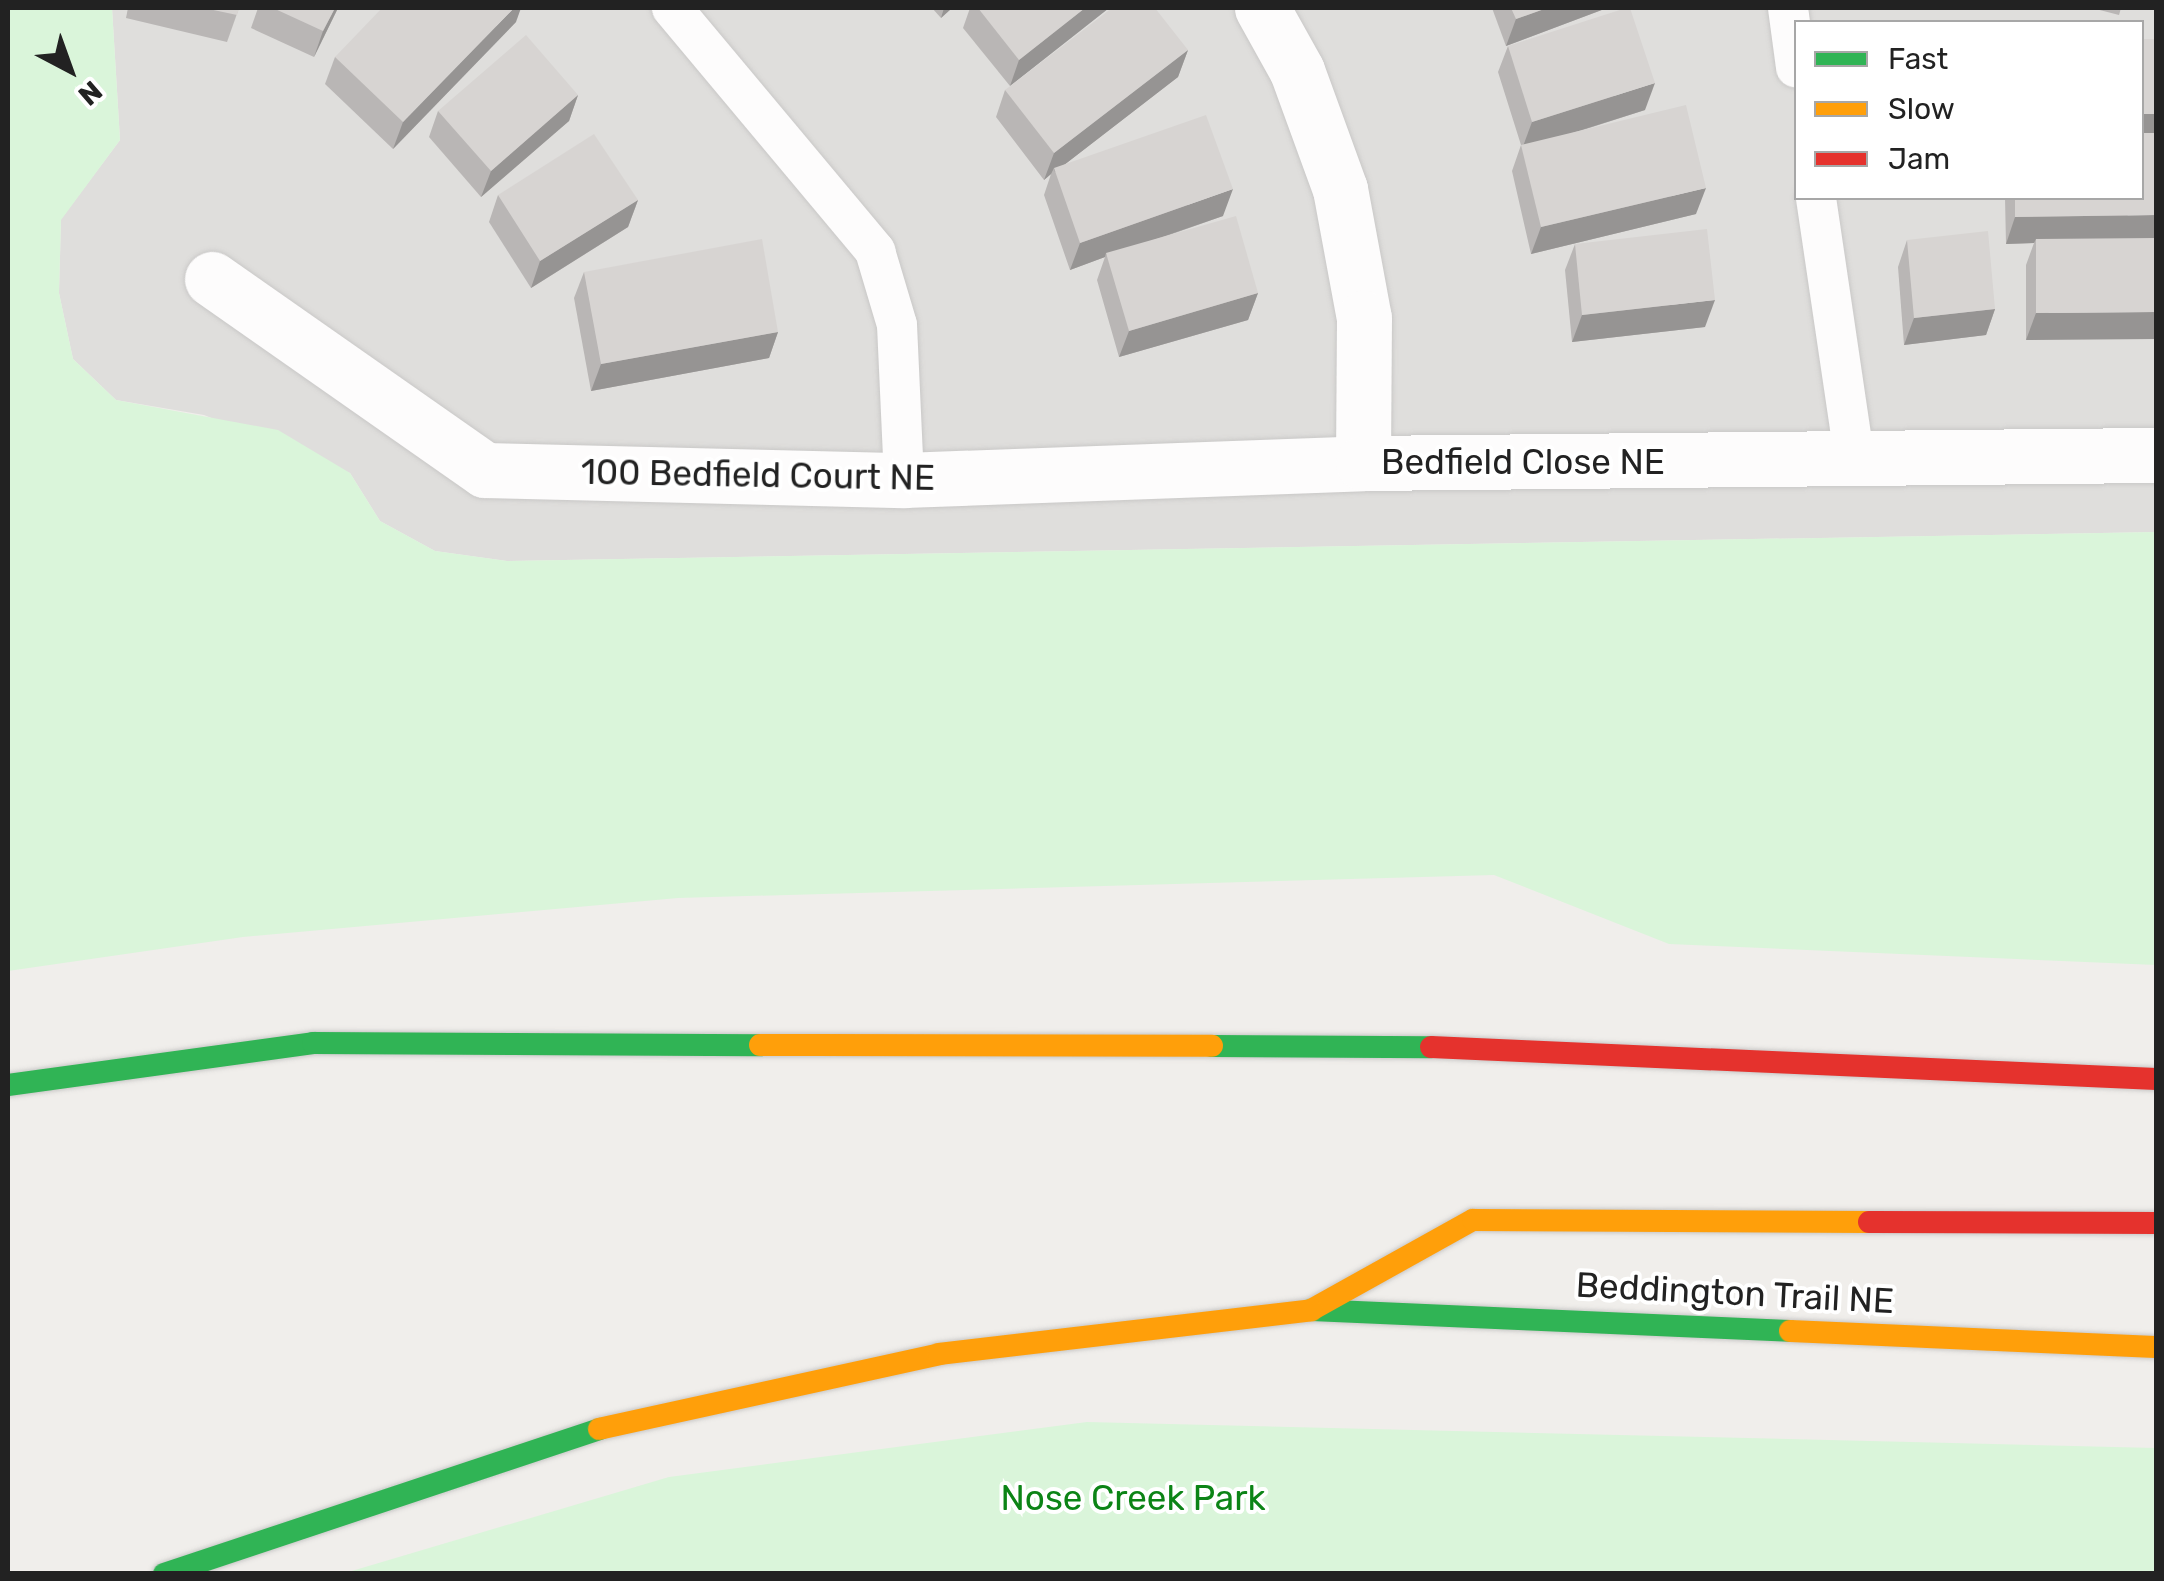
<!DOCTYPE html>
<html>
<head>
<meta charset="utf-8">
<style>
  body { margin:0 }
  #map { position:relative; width:2164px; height:1581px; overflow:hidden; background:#f0eeeb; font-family:Rubik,sans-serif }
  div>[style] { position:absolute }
  .residential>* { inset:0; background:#dfdedc }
  .park>* { inset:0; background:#daf5da }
  .roads { filter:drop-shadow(0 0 2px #c9c8c7) drop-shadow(0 0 2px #c9c8c7) }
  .lane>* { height:40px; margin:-20px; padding:0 20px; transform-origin:20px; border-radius:20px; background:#fdfcfc }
  .street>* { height:55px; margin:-27.5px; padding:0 27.5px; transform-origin:27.5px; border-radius:27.5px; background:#fdfcfc }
  .fast>* { height:22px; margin:-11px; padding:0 11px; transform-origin:11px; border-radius:11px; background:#30b455 }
  .slow>* { height:22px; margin:-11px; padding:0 11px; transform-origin:11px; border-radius:11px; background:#ff9f0a }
  .jam>* { height:22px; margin:-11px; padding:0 11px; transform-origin:11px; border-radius:11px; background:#e5322d }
  .wall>* { inset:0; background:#b9b6b5 }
  .shaded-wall>* { inset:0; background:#969493 }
  .building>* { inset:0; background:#d7d4d2 }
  span { translate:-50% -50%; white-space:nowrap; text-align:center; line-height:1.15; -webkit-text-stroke:8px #fff; paint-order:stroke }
  .street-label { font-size:35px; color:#222 }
  .park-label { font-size:35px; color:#0c8416 }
  .frame { position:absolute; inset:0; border:10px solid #222; pointer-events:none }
  .legend { position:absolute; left:1794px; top:20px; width:350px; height:180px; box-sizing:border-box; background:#fff; border:2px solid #a7a7a7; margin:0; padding:12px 18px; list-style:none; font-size:30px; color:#222 }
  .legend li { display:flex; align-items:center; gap:20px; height:50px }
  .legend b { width:50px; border:2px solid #a7a7a7 }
  .north { position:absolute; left:20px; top:20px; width:100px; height:100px; -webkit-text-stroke:8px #fff; paint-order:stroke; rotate:139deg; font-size:28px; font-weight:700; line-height:40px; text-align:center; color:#222 }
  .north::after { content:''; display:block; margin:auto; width:35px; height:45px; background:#222; clip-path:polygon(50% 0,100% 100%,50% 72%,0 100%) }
</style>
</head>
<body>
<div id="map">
  <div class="residential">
    <i style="clip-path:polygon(evenodd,112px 8px,2156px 8px,2156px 532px,507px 561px,435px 551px,380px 521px,350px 473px,204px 415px,116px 400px,73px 359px,59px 293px,61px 219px,120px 140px,112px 8px,1796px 22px,2142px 22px,2142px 198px,1796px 198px,1796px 22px)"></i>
  </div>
  <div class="park">
    <i style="clip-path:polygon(8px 8px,112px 8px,120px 140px,61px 220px,59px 293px,73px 359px,116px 400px,278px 430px,350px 473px,380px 521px,435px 551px,507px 561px,2156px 532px,2156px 965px,1669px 944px,1494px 875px,678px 898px,243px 937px,8px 971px)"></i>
    <i style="clip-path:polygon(1087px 1422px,2156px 1448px,2156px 1573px,345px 1573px,669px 1477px)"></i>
  </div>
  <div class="roads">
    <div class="lane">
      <i style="left:672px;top:8px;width:317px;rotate:50.1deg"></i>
      <i style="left:875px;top:251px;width:77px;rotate:73.4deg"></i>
      <i style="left:897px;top:325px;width:155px;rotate:87.4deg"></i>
      <i style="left:1788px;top:8px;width:60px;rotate:82.3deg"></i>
      <i style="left:1816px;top:198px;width:266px;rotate:81.6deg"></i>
    </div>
    <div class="street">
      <i style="left:1262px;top:8px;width:72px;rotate:60.9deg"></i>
      <i style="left:1297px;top:71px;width:126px;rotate:70deg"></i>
      <i style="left:1340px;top:189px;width:131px;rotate:79.5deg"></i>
      <i style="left:1364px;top:318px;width:145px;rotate:90.4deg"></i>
      <i style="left:212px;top:279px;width:333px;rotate:35deg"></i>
      <i style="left:485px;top:470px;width:419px;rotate:1.4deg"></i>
      <i style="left:904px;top:480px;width:459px;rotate:-2.1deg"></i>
      <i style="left:1363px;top:463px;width:793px;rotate:-0.58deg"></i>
    </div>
    <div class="fast">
      <i style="left:1212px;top:1046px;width:219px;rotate:0.3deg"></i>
      <i style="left:8px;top:1085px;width:308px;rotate:-7.8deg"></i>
      <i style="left:313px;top:1043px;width:447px;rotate:0.3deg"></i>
      <i style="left:1311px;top:1310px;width:479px;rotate:2.5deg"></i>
      <i style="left:164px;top:1574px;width:459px;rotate:-18.4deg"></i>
    </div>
    <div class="slow">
      <i style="left:760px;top:1045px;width:452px;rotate:0.1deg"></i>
      <i style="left:1311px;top:1310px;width:185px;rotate:-29.1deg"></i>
      <i style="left:1473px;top:1220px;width:396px;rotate:0.3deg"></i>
      <i style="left:1790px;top:1331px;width:366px;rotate:2.5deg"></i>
      <i style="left:599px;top:1429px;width:348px;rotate:-12.4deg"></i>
      <i style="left:939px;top:1354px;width:375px;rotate:-6.7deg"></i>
    </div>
    <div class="jam">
      <i style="left:1431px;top:1047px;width:726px;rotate:2.53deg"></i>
      <i style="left:1869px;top:1222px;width:287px;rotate:0.2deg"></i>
    </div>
  </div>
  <div class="wall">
    <i style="clip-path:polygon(128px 8px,239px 8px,227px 42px,126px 18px)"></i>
    <i style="clip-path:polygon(258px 8px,338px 8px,314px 57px,251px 28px)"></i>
    <i style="clip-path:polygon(932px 8px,952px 8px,941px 18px)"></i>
    <i style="clip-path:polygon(970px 8px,1109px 8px,1010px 86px,963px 28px)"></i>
    <i style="clip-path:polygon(1492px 8px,1607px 8px,1506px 46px)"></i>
    <i style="clip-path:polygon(2092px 8px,2121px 8px,2119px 15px)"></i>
    <i style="clip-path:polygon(516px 22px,393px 149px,325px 84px,335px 57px)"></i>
    <i style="clip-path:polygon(1508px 46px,1645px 110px,1577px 132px,1696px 214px,1531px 254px,1512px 171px,1521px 145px,1498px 72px)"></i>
    <i style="clip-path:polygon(1188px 50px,1178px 77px,1064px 165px,1223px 216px,1164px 237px,1258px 293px,1248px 320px,1119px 357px,1097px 280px,1105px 257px,1070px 270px,1044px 195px,1051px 174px,1044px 180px,996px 117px,1005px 90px)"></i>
    <i style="clip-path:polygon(578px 95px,569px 121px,481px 197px,429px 137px,438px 111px)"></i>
    <i style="clip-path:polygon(498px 195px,638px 200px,628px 227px,531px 288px,489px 222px)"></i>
    <i style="clip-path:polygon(2005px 198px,2142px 198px,2026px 340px,2026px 265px,2034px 243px,2006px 244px)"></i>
    <i style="clip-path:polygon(1907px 240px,1995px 309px,1986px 335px,1904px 345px,1898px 267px)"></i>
    <i style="clip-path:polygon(1575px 244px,1705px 327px,1572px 342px,1565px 270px)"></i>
    <i style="clip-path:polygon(584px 272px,778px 332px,769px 358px,591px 391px,574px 298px)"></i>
  </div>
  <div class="shaded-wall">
    <i style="clip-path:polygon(335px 8px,338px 8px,314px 57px,323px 31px)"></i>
    <i style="clip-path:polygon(514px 8px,521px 8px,516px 22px,393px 149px,403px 122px)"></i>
    <i style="clip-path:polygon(944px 8px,952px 8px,941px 18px)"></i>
    <i style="clip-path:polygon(1085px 8px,1109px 8px,1010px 86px,1019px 60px)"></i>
    <i style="clip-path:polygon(1547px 8px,1607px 8px,1506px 46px,1516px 19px)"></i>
    <i style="clip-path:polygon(1188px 50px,1178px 77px,1055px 172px,1054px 168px,1051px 174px,1044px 180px,1054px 153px)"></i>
    <i style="clip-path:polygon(1655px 83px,1645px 110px,1522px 149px,1532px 122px)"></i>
    <i style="clip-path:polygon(578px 95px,569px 121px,481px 197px,491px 171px)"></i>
    <i style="clip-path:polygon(2142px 114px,2156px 114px,2156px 141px,2142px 141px)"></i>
    <i style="clip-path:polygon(1706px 188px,1696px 214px,1531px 254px,1541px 227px)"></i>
    <i style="clip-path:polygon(1233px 189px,1223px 216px,1107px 256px,1106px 253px,1105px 257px,1070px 270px,1080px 243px)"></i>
    <i style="clip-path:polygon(638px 200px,628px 227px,531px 288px,540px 261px)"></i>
    <i style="clip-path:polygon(2156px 215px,2156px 241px,2036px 239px,2034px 243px,2006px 244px,2015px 217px)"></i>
    <i style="clip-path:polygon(1258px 293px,1248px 320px,1119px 357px,1129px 331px)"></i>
    <i style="clip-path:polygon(1715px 300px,1705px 327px,1572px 342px,1582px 315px)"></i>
    <i style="clip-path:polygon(1995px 309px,1986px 335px,1904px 345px,1914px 318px)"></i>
    <i style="clip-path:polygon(2156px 312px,2156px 339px,2026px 340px,2036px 313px)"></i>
    <i style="clip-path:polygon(778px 332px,769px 358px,591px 391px,601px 364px)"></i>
  </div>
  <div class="building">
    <i style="clip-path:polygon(204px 8px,239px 8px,237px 15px)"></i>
    <i style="clip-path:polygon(273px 8px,335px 8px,323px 31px)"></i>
    <i style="clip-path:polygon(382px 8px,514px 8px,403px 122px,335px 57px)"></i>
    <i style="clip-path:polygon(978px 8px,1085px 8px,1019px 60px)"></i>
    <i style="clip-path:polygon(1112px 8px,1155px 8px,1188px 50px,1054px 153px,1005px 90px)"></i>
    <i style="clip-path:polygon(1511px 8px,1547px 8px,1516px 19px)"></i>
    <i style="clip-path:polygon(1626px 8px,1630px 8px,1655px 83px,1532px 122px,1508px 46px)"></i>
    <i style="clip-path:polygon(526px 35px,578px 95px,491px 171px,438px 111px)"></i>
    <i style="clip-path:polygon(2142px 39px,2156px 39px,2156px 114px,2142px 114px)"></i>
    <i style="clip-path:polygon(1686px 105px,1706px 188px,1541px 227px,1521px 145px)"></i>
    <i style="clip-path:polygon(1206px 115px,1233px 189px,1080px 243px,1054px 168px)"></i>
    <i style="clip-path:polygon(2142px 133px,2156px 133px,2156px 215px,2015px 217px,2015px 198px,2142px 198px)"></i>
    <i style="clip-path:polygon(594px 134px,638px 200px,540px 261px,498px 195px)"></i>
    <i style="clip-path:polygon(1236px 216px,1258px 293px,1129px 331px,1106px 253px)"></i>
    <i style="clip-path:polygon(1707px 229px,1715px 300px,1582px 315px,1575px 244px)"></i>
    <i style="clip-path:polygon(1988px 231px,1995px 309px,1914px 318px,1907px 240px)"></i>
    <i style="clip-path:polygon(2156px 238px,2156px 312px,2036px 313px,2036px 239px)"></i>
    <i style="clip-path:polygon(762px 239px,778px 332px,601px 364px,584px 272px)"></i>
  </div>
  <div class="street-label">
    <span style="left:1523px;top:462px">Bedfield Close NE</span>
    <span style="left:758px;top:475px;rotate:1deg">100 Bedfield Court NE</span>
    <span style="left:1735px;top:1293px;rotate:3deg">Beddington Trail NE</span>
  </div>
  <div class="park-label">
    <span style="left:1133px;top:1498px">Nose Creek Park</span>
  </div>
  <div class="frame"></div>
  <ul class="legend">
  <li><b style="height:12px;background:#30b455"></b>Fast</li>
  <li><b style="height:12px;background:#ff9f0a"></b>Slow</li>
  <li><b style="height:12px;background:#e5322d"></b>Jam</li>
  </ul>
  <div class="north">N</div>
</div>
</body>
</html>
